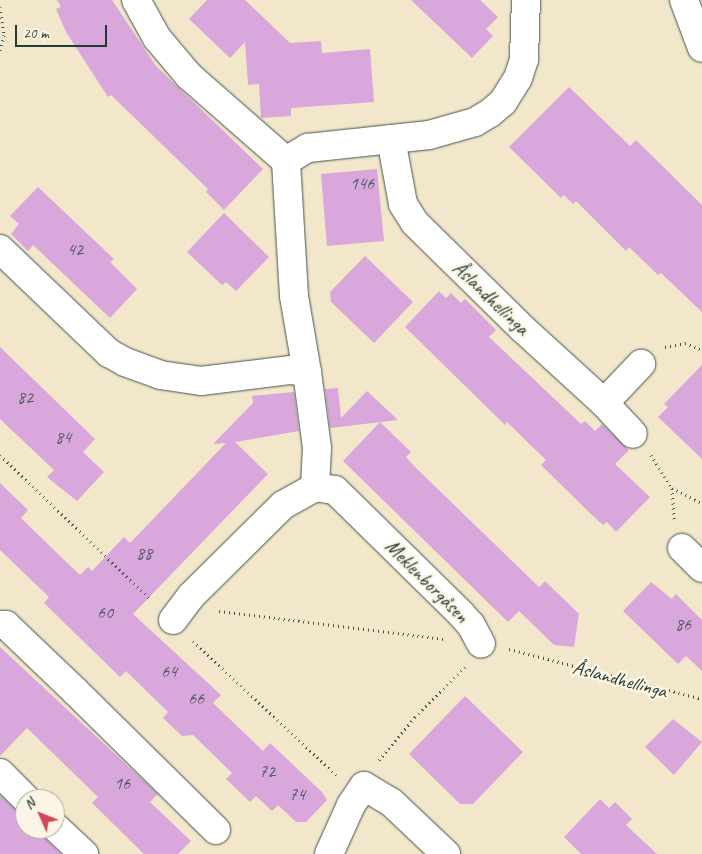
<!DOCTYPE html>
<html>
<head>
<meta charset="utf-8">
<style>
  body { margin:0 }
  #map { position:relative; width:702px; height:854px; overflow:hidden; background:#f3e7cb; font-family:Caveat,sans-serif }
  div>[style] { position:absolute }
  .building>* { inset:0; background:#d9a7db }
  .path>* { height:3px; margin-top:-1.5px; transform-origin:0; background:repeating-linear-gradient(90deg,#3f564b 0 1px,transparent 0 5px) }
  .roads { filter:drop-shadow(0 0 1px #3f564b) drop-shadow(0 0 1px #3f564b) }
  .minor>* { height:28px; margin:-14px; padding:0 14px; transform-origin:14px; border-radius:14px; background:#fff }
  span { translate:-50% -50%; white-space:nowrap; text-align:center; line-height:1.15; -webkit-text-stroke:5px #fcf5e5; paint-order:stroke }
  .number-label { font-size:18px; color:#4e585e }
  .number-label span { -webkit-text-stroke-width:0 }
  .street-label { font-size:20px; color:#1f3d34 }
  .north { position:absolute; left:15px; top:789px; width:50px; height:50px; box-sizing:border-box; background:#fcf5e5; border:1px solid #a4ab9e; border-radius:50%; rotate:314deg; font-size:14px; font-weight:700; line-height:20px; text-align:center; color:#1f3d34 }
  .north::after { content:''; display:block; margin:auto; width:18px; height:22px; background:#d1495b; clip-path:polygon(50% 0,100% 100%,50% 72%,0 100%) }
  .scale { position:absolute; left:15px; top:25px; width:92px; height:22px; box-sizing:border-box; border:2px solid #1f3d34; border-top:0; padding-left:6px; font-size:15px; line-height:18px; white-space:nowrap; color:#1f3d34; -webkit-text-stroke:4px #fcf5e5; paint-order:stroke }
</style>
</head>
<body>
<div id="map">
  <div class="building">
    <i style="clip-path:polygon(57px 0,112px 0,156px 66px,263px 169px,224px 210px,206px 192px,208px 189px,111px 95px,108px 97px,66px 32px,56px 9px,61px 7px)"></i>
    <i style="clip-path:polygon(207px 0,245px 0,290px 43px,321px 41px,322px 53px,370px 49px,374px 102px,291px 108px,291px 116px,261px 118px,259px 84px,248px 85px,245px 42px,230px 58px,189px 19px)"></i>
    <i style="clip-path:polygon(411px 0,480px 0,498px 17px,486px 29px,493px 36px,472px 58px)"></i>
    <i style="clip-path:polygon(569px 87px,630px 146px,636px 140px,702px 205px,702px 312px,661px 273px,658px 275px,629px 247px,626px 251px,576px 201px,573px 204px,564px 195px,561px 198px,509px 147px)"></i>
    <i style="clip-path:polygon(377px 169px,384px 241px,327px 246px,321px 174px)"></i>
    <i style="clip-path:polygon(38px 187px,114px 259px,110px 262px,137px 289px,110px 318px,33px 245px,28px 251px,11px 234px,19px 224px,10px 216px)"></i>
    <i style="clip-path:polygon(224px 213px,269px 257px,236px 291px,226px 282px,222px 285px,187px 252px)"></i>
    <i style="clip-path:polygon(365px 256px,413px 302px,374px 343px,331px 302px,330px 292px)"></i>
    <i style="clip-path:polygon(439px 291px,446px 298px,451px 293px,461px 303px,465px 299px,496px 330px,489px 337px,581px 424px,585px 421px,595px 431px,602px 424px,629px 450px,615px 464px,650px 497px,616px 532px,607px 522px,603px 525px,593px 516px,541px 465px,546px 460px,507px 422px,505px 425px,405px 327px)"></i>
    <i style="clip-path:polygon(0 347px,95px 439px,83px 452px,104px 472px,77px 501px,47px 477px,54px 470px,0 419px)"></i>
    <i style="clip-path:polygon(702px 365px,702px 459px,658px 417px,668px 407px,664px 404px)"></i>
    <i style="clip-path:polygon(338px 388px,341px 418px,367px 391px,398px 420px,330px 428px,325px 389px)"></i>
    <i style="clip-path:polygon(294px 392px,299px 431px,235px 442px,268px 474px,133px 614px,221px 695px,213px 703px,263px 751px,270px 743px,322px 792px,327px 800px,306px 822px,296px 822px,278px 805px,272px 811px,256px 796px,250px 802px,226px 779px,232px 773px,193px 735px,182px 736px,163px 718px,168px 712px,126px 671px,120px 677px,44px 603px,49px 597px,0 550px,0 483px,28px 510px,21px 518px,59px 555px,80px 575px,88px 567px,92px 571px,124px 537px,130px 543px,226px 443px,213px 444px,253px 403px,252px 396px)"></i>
    <i style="clip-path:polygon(380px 422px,411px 452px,406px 457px,415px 467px,539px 587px,545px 581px,579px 614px,574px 647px,554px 645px,519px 611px,508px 622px,343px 461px)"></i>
    <i style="clip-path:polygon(651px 582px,672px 599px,676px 594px,702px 620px,702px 671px,686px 656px,678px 664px,623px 611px)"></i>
    <i style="clip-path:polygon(0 647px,158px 794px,150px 802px,191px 841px,178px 854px,144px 854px,92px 803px,98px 797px,27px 728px,0 756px)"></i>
    <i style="clip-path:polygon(465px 696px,523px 752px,473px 804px,460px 804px,409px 754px)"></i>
    <i style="clip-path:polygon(673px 719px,702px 742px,674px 775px,645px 747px)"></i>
    <i style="clip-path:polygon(0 795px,25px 818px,25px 829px,36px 829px,61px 854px,0 854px)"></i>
    <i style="clip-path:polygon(600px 799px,609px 808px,615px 802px,632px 819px,626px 825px,657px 854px,581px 854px,564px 837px)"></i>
  </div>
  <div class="path">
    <i style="left:0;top:7px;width:28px;rotate:82deg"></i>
    <i style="left:4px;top:35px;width:16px;rotate:105deg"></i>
    <i style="left:665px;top:347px;width:20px;rotate:-11deg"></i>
    <i style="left:685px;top:343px;width:18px;rotate:22deg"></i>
    <i style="left:0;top:455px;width:209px;rotate:43.8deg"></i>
    <i style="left:651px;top:455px;width:39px;rotate:58deg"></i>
    <i style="left:672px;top:488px;width:32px;rotate:86deg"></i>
    <i style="left:672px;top:488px;width:34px;rotate:27deg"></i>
    <i style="left:219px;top:611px;width:227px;rotate:7.1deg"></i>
    <i style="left:193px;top:641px;width:196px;rotate:43.1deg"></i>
    <i style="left:509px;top:649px;width:199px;rotate:14.5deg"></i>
    <i style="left:379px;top:760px;width:56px;rotate:-50.1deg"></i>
    <i style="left:415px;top:717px;width:71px;rotate:-45deg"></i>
  </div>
  <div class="roads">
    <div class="minor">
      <i style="left:136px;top:0;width:43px;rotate:61.1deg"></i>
      <i style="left:157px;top:38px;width:50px;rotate:49.9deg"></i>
      <i style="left:189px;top:76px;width:129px;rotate:41.2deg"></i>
      <i style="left:684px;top:0;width:51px;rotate:69.4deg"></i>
      <i style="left:391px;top:139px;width:66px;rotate:79.5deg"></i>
      <i style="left:403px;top:204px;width:22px;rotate:58deg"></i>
      <i style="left:415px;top:223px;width:151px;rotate:44.5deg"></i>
      <i style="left:523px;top:329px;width:110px;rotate:42.4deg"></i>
      <i style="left:604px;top:403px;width:42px;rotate:46.9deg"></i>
      <i style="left:0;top:249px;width:151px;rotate:43.7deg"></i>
      <i style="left:109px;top:353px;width:18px;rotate:29deg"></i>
      <i style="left:125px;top:362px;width:37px;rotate:20deg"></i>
      <i style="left:160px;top:375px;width:41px;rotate:8.3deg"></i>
      <i style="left:201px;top:381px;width:91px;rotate:-7deg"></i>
      <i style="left:291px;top:370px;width:16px;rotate:7deg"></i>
      <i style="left:307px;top:372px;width:77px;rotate:82.5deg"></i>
      <i style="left:317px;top:448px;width:39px;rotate:93deg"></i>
      <i style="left:307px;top:372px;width:77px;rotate:-99.7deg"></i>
      <i style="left:294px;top:296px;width:135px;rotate:-93.4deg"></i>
      <i style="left:286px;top:161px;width:26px;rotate:-31deg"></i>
      <i style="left:308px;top:148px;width:122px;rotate:-6.1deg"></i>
      <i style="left:429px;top:135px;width:48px;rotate:-15.8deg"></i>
      <i style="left:475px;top:122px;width:17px;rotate:-31deg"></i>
      <i style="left:490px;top:113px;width:17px;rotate:-40deg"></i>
      <i style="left:503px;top:102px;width:28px;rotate:-58deg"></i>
      <i style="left:518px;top:78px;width:20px;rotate:-72deg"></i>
      <i style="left:524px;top:59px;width:59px;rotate:-88.1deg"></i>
      <i style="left:604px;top:403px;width:54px;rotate:-46.5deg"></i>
      <i style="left:682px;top:548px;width:28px;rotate:45deg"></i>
      <i style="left:173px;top:620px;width:30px;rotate:-53deg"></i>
      <i style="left:191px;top:596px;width:129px;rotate:-44.7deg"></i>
      <i style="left:283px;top:505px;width:37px;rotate:-29deg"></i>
      <i style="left:315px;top:487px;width:20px;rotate:9deg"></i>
      <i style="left:335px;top:490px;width:177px;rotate:44.5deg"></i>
      <i style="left:461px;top:614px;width:15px;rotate:48deg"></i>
      <i style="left:471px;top:625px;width:21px;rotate:62deg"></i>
      <i style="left:0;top:625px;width:6px"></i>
      <i style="left:6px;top:625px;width:95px;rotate:43.7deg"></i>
      <i style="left:75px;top:691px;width:198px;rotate:44.6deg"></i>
      <i style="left:0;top:773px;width:37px;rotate:45deg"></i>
      <i style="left:55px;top:827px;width:40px;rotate:43deg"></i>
      <i style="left:329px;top:854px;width:54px;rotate:-65.8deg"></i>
      <i style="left:351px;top:805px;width:23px;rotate:-56deg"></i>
      <i style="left:364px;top:786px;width:31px;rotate:31deg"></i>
      <i style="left:391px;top:802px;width:76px;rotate:43.4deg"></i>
    </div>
  </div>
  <div class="number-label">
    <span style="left:362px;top:183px">146</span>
    <span style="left:75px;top:249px">42</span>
    <span style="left:25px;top:397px">82</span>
    <span style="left:63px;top:437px">84</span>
    <span style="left:144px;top:553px">88</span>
    <span style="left:105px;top:612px">60</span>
    <span style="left:683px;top:624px">86</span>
    <span style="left:169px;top:671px">64</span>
    <span style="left:196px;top:698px">66</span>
    <span style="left:267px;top:771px">72</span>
    <span style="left:122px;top:783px">16</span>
    <span style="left:297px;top:794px">74</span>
  </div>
  <div class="street-label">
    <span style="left:491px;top:298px;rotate:44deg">Åslandhellinga</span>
    <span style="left:427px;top:581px;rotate:45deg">Meklenborgåsen</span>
    <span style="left:620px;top:679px;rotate:15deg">Åslandhellinga</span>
  </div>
  <div class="north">N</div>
  <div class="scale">20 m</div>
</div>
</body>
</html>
